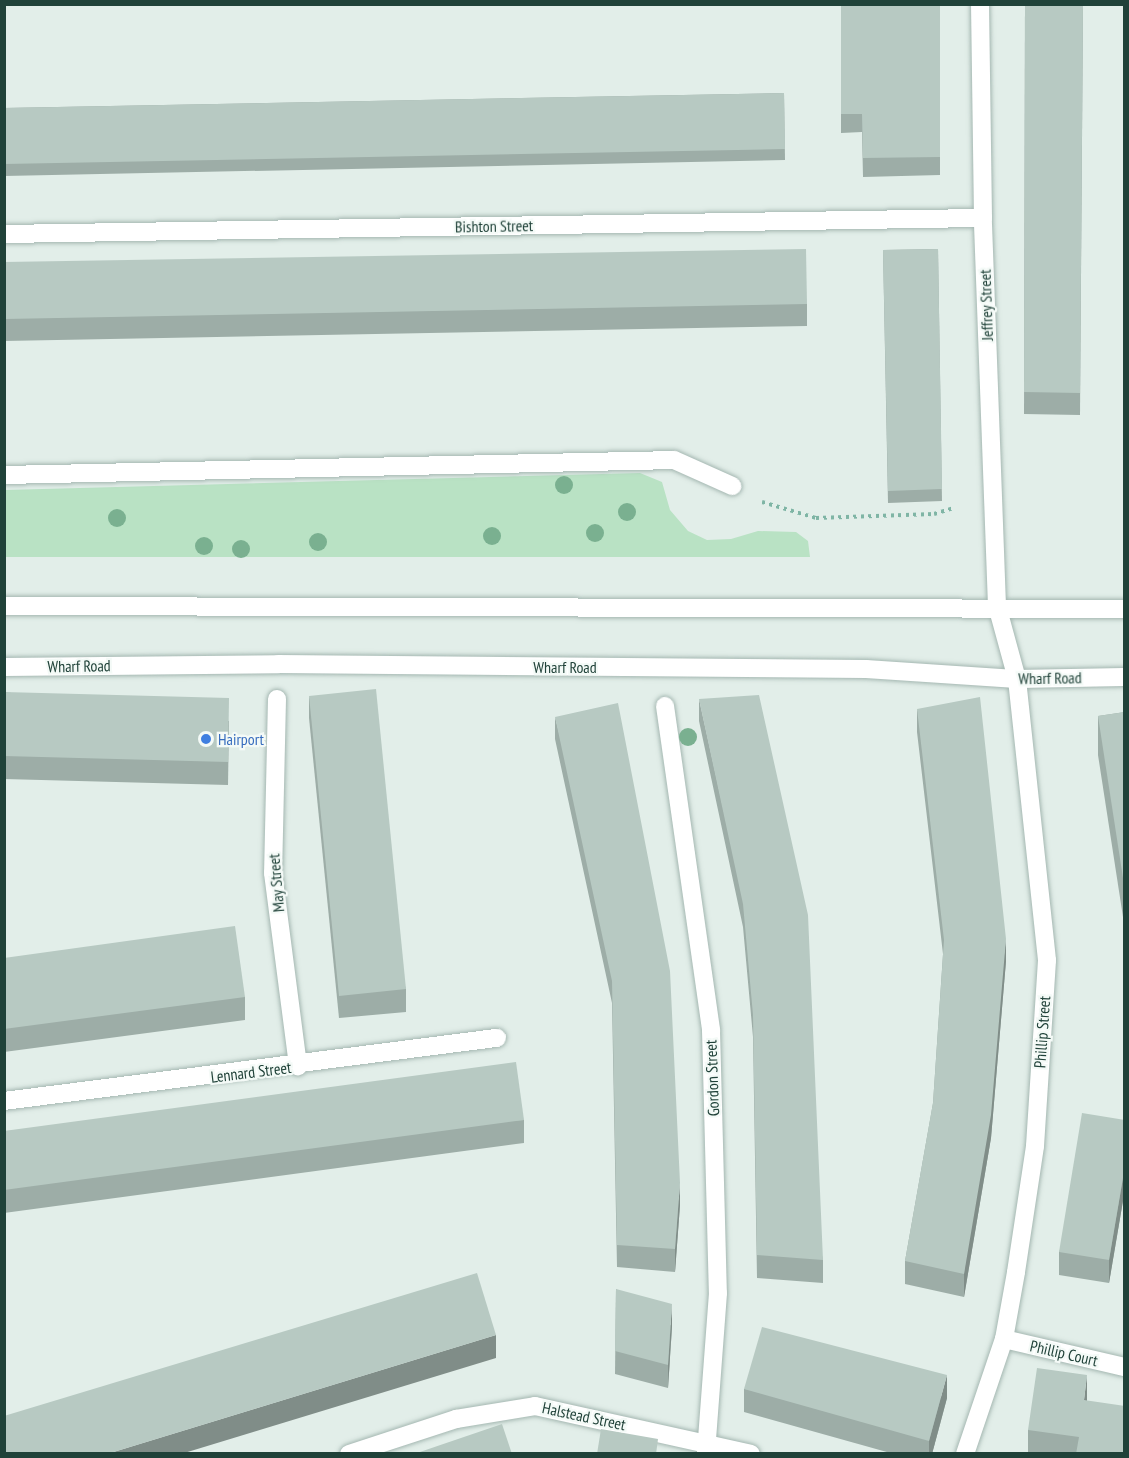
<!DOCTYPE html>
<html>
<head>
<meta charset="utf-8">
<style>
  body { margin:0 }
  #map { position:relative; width:1129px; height:1458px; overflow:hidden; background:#e2eee9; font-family:"PT Sans Narrow",sans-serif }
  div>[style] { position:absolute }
  .green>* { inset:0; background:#b9e2c4 }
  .path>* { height:4px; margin-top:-2px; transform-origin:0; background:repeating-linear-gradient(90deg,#7fb5a5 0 3px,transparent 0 7.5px) }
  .roads { filter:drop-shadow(0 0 2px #a4b7b1) drop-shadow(0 0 2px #a4b7b1) }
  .lane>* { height:18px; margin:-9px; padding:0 9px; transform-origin:9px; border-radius:9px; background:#fff }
  .street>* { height:18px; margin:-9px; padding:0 9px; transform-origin:9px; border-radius:9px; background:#fff }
  .secondary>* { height:18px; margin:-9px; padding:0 9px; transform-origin:9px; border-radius:9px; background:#fff }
  .trees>* { width:18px; height:18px; margin:-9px; border-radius:50%; background:#7ab090 }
  .wall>* { inset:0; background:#9dada7 }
  .shaded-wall>* { inset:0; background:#808d88 }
  .building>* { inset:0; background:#b7c9c2 }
  .dots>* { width:16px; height:16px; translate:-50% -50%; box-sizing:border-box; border:3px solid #f4faf7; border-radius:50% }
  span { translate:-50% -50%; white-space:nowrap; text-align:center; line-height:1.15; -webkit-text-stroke:4.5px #f4faf7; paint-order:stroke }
  .street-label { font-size:16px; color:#204239 }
  .shop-label { font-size:16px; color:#366cbe }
  .left { translate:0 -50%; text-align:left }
  .frame { position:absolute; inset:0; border:6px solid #204239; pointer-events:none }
</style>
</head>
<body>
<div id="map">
  <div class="green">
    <i style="clip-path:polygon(640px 473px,662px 482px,670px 510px,688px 531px,707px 540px,731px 539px,758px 531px,796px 532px,808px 541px,810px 557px,5px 557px,5px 490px)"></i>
  </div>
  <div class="path">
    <i style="left:762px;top:502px;width:56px;rotate:16.5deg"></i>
    <i style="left:816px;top:518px;width:118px;rotate:-1.9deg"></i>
    <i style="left:934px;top:514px;width:21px;rotate:-17deg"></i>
  </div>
  <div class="roads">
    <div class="lane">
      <i style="left:4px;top:475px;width:670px;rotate:-1.28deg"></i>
      <i style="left:674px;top:460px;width:64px;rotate:24.1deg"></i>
      <i style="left:1004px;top:1339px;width:123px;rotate:13.1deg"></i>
    </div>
    <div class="street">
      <i style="left:4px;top:234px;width:979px;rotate:-0.94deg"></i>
      <i style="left:277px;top:699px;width:174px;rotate:91.3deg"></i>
      <i style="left:273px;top:873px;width:195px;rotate:82.6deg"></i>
      <i style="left:665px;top:706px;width:327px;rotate:81.9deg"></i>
      <i style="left:711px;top:1030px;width:263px;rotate:88.5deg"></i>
      <i style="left:718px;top:1293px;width:161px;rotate:94.3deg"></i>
      <i style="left:4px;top:1101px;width:497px;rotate:-7.3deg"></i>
      <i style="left:349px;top:1454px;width:113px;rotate:-18.1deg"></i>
      <i style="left:456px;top:1419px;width:80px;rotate:-9.3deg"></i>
      <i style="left:535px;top:1406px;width:221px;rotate:12.5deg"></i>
      <i style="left:965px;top:1454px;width:121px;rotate:-71.3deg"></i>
      <i style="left:1004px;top:1339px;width:68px;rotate:-79.8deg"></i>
      <i style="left:1016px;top:1272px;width:127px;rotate:-81.4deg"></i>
      <i style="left:1035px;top:1146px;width:186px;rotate:-86.3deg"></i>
      <i style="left:1047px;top:960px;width:283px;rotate:-96.1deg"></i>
      <i style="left:1017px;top:679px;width:76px;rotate:-105.3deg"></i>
      <i style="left:997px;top:606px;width:388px;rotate:-92.1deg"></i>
      <i style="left:983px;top:218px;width:214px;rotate:-90.8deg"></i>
    </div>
    <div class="secondary">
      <i style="left:4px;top:606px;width:1120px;rotate:0.15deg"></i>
      <i style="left:4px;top:667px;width:274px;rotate:-0.6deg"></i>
      <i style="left:278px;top:664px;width:588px;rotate:0.49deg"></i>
      <i style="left:866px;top:669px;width:151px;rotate:3.8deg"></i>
      <i style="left:1017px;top:679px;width:107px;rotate:-1.1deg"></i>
    </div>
  </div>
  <div class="trees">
    <i style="left:564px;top:485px"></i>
    <i style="left:627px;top:512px"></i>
    <i style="left:117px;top:518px"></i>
    <i style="left:595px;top:533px"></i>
    <i style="left:492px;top:536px"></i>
    <i style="left:318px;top:542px"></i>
    <i style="left:204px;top:546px"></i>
    <i style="left:241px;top:549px"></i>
    <i style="left:688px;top:737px"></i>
  </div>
  <div class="wall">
    <i style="clip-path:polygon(841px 4px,940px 4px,940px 175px,863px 177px,862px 132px,841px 133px)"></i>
    <i style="clip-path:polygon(1025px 4px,1083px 4px,1080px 415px,1024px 414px)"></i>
    <i style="clip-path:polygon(784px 93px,785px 160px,4px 176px,4px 108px)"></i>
    <i style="clip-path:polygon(938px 249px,942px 501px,888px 503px,883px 250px)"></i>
    <i style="clip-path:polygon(4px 262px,807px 304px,807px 326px,4px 341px)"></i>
    <i style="clip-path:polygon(4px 692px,229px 721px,228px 785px,4px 779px)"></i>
    <i style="clip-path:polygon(309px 696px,406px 989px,406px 1012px,339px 1018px,309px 718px)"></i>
    <i style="clip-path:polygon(699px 699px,823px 1260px,823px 1283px,757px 1278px,753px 1037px,743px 927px,699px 721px)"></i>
    <i style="clip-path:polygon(917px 709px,1006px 961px,991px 1138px,964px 1297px,905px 1284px,905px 1261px,933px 1103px,943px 954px,917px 732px)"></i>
    <i style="clip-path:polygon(1125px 712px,1125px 930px,1098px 755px,1098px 716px)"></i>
    <i style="clip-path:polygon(555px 717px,680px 1205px,675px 1272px,617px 1267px,612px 1003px,555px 739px)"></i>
    <i style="clip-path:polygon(4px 958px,245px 997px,245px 1020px,4px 1052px)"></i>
    <i style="clip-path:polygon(524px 1120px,524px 1143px,4px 1213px,4px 1131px)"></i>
    <i style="clip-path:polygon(1125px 1120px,1125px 1189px,1109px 1283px,1059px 1275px,1059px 1252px)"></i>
    <i style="clip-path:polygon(616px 1289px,672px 1326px,668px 1388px,615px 1374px)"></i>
    <i style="clip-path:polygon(744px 1389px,947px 1398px,932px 1454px,894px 1454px,744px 1412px)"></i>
    <i style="clip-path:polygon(1087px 1401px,1125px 1454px,1028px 1454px,1028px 1430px)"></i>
  </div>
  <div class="shaded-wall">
    <i style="clip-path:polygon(1006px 939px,1006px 961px,991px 1138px,964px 1297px,964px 1274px)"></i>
    <i style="clip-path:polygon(1125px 1166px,1125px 1189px,1109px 1283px,1109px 1260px)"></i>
    <i style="clip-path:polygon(680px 1183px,680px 1205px,675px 1272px,675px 1249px)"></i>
    <i style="clip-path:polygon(672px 1304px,672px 1326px,668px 1388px,668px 1365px)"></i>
    <i style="clip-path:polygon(496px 1335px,496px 1358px,181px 1454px,107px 1454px)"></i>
    <i style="clip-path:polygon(947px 1375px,947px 1398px,932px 1454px,929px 1454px,929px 1441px)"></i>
    <i style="clip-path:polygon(1087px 1375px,1087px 1403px,1084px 1400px)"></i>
  </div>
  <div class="building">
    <i style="clip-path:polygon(841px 4px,940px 4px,940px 157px,863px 158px,862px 114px,841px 114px)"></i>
    <i style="clip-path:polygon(1025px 4px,1083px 4px,1080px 393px,1024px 392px)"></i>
    <i style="clip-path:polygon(784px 93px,785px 149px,4px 164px,4px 108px)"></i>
    <i style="clip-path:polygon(806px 249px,807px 304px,4px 319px,4px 262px)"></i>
    <i style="clip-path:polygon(938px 249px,942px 489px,888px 491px,883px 250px)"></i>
    <i style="clip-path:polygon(376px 689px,406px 989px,339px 996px,309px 696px)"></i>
    <i style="clip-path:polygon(4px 692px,229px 698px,228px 762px,4px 756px)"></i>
    <i style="clip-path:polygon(759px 695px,808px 915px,823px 1260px,757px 1255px,753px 1015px,743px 904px,699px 699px)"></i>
    <i style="clip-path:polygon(980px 697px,1006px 939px,991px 1115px,964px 1274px,905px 1261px,933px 1103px,944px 940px,917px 709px)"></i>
    <i style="clip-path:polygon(618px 703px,670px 971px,680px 1183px,675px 1249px,617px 1245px,612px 981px,555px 717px)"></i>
    <i style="clip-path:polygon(1125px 712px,1125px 891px,1098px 716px)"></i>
    <i style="clip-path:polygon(235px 926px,245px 997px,4px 1029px,4px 958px)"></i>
    <i style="clip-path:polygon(516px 1062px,524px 1120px,4px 1190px,4px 1131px)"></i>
    <i style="clip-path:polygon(1082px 1113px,1125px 1120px,1125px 1166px,1109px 1260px,1059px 1252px)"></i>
    <i style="clip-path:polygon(477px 1273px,496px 1335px,107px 1454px,4px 1454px,4px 1416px)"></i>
    <i style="clip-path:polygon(616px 1289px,672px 1304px,668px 1365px,615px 1351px)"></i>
    <i style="clip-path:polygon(762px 1327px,947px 1375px,929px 1441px,744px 1389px)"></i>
    <i style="clip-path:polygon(1037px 1368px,1087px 1375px,1084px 1400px,1125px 1406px,1125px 1454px,1076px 1454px,1079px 1437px,1028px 1430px)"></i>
    <i style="clip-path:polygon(502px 1424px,512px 1454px,414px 1454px)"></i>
    <i style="clip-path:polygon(601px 1429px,658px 1439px,656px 1454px,597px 1454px)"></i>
  </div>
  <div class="dots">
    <i style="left:206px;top:739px;background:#3f7fe0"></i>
  </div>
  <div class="street-label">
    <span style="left:494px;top:226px;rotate:-1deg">Bishton Street</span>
    <span style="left:986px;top:305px;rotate:-92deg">Jeffrey Street</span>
    <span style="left:79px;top:666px;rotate:-1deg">Wharf Road</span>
    <span style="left:565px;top:667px">Wharf Road</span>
    <span style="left:1050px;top:678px;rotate:-1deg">Wharf Road</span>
    <span style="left:276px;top:883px;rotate:-95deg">May Street</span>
    <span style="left:1042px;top:1032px;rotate:-86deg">Phillip Street</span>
    <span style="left:251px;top:1072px;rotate:-7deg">Lennard Street</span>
    <span style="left:712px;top:1078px;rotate:-92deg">Gordon Street</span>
    <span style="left:1064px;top:1353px;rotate:13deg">Phillip Court</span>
    <span style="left:584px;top:1416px;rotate:12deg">Halstead Street</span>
  </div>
  <div class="shop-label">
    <span class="left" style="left:218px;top:739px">Hairport</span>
  </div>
  <div class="frame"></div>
</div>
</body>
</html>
